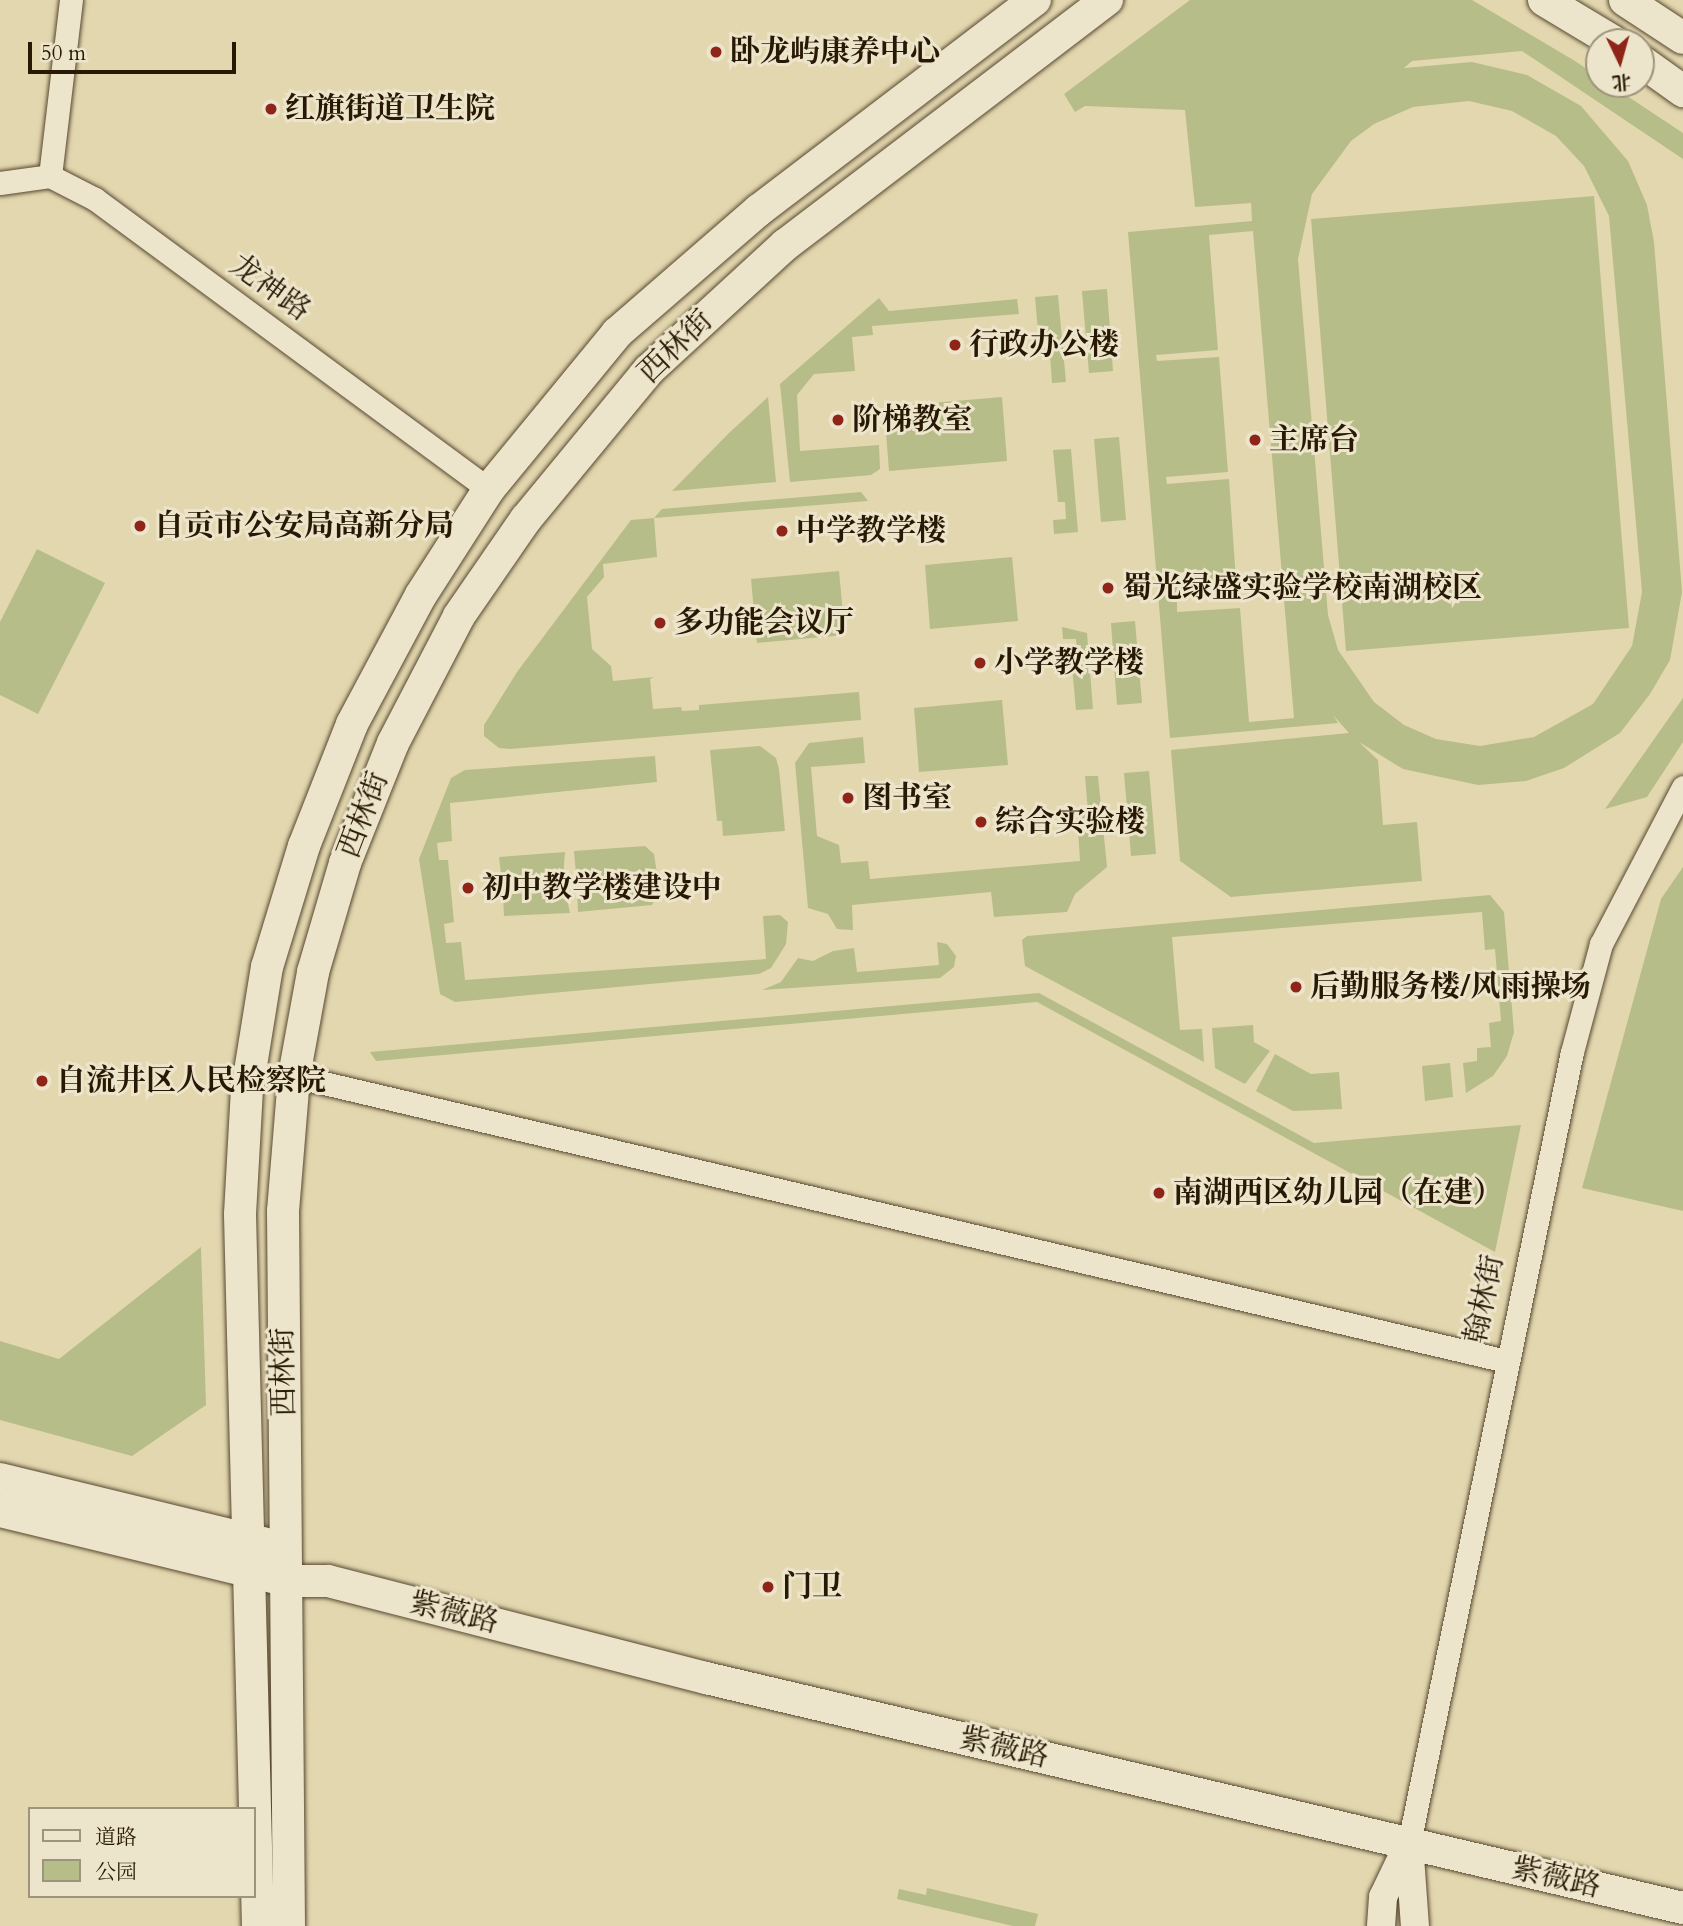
<!DOCTYPE html>
<html>
<head>
<meta charset="utf-8">
<style>
  body { margin:0 }
  #map { position:relative; width:1683px; height:1926px; overflow:hidden; background:#e3d7af; font-family:Cardo,"Noto Serif SC",serif }
  div>[style] { position:absolute }
  .green>* { inset:0; background:#b7bd88 }
  .roads { filter:drop-shadow(0 0 2px #574830) drop-shadow(0 0 2px #574830) }
  .minor>* { height:23px; margin:-11.5px; padding:0 11.5px; transform-origin:11.5px; border-radius:11.5px; background:#ede5cb }
  .tertiary>* { height:28px; margin:-14px; padding:0 14px; transform-origin:14px; border-radius:14px; background:#ede5cb }
  .secondary>* { height:32px; margin:-16px; padding:0 16px; transform-origin:16px; border-radius:16px; background:#ede5cb }
  .dots>* { width:19px; height:19px; translate:-50% -50%; box-sizing:border-box; border:4px solid #ede5cb; border-radius:50% }
  span { translate:-50% -50%; white-space:nowrap; text-align:center; line-height:1.15; -webkit-text-stroke:6px #ede5cb; paint-order:stroke }
  .poi-label { font-size:30px; color:#281905; font-weight:700 }
  .left { translate:0 -50%; text-align:left }
  .street-label { font-size:30px; color:#281905 }
  .legend { position:absolute; left:28px; top:1807px; width:228px; height:91px; box-sizing:border-box; background:#ede5cb; border:2px solid #9e937c; margin:0; padding:9px 12px; list-style:none; font-size:21px; color:#281905 }
  .legend li { display:flex; align-items:center; gap:14px; height:35px }
  .legend b { width:35px; border:2px solid #9e937c }
  .north { position:absolute; left:1585px; top:28px; width:70px; height:70px; box-sizing:border-box; background:#ede5cb; border:2px solid #9e937c; border-radius:50%; rotate:175deg; font-size:19px; font-weight:700; line-height:28px; text-align:center; color:#281905 }
  .north::after { content:''; display:block; margin:auto; width:24px; height:32px; background:#8f2418; clip-path:polygon(50% 0,100% 100%,50% 72%,0 100%) }
  .scale { position:absolute; left:28px; top:42px; width:208px; height:32px; box-sizing:border-box; border:4px solid #281905; border-top:0; padding-left:9px; font-size:21px; line-height:24px; white-space:nowrap; color:#281905; -webkit-text-stroke:5px #ede5cb; paint-order:stroke }
</style>
</head>
<body>
<div id="map">
  <div class="green">
    <i style="clip-path:polygon(evenodd,1190px 0,1472px 0,1575px 61px,1599px 77px,1599px 84px,1609px 84px,1683px 133px,1683px 159px,1522px 51px,1412px 61px,1404px 68px,1472px 62px,1527px 75px,1581px 106px,1628px 161px,1647px 205px,1654px 242px,1682px 592px,1670px 660px,1650px 694px,1620px 733px,1564px 768px,1526px 781px,1478px 785px,1403px 769px,1359px 742px,1378px 760px,1383px 825px,1417px 822px,1422px 881px,1231px 897px,1180px 861px,1171px 750px,1349px 733px,1333px 715px,1338px 723px,1170px 738px,1128px 232px,1252px 221px,1251px 203px,1195px 207px,1185px 110px,1085px 106px,1075px 112px,1064px 94px,1190px 0,1469px 101px,1512px 111px,1556px 136px,1584px 166px,1609px 216px,1642px 592px,1632px 646px,1593px 704px,1534px 737px,1480px 746px,1436px 739px,1404px 725px,1374px 702px,1338px 650px,1328px 615px,1298px 259px,1312px 194px,1351px 141px,1374px 124px,1413px 107px,1469px 101px,1190px 0,1253px 231px,1294px 718px,1249px 722px,1240px 608px,1177px 612px,1177px 599px,1237px 595px,1229px 479px,1167px 484px,1166px 477px,1228px 472px,1219px 357px,1157px 361px,1156px 355px,1218px 350px,1209px 235px,1253px 231px)"></i>
    <i style="clip-path:polygon(1594px 196px,1629px 628px,1346px 651px,1311px 219px)"></i>
    <i style="clip-path:polygon(1107px 289px,1113px 371px,1089px 373px,1082px 291px)"></i>
    <i style="clip-path:polygon(1058px 295px,1066px 382px,1052px 383px,1050px 354px,1040px 355px,1035px 297px)"></i>
    <i style="clip-path:polygon(879px 298px,889px 311px,1017px 299px,1019px 314px,872px 326px,873px 335px,852px 337px,855px 371px,814px 374px,797px 395px,800px 451px,879px 445px,880px 469px,871px 475px,790px 482px,780px 384px)"></i>
    <i style="clip-path:polygon(768px 397px,776px 482px,672px 491px,729px 433px)"></i>
    <i style="clip-path:polygon(1002px 397px,1007px 461px,889px 471px,884px 407px)"></i>
    <i style="clip-path:polygon(1119px 437px,1126px 520px,1101px 522px,1094px 439px)"></i>
    <i style="clip-path:polygon(1071px 449px,1078px 532px,1054px 534px,1053px 520px,1066px 519px,1065px 502px,1058px 502px,1053px 450px)"></i>
    <i style="clip-path:polygon(861px 492px,868px 501px,654px 518px,657px 557px,603px 564px,604px 577px,587px 597px,592px 649px,611px 666px,613px 681px,654px 677px,650px 679px,653px 709px,681px 707px,682px 711px,699px 710px,699px 705px,859px 692px,861px 720px,510px 749px,499px 748px,484px 736px,484px 725px,517px 672px,631px 520px,654px 518px,662px 509px)"></i>
    <i style="clip-path:polygon(37px 549px,105px 583px,38px 714px,0 695px,0 622px)"></i>
    <i style="clip-path:polygon(1012px 557px,1018px 621px,930px 629px,925px 565px)"></i>
    <i style="clip-path:polygon(839px 571px,845px 635px,757px 643px,751px 579px)"></i>
    <i style="clip-path:polygon(1135px 621px,1142px 703px,1117px 705px,1111px 623px)"></i>
    <i style="clip-path:polygon(1062px 627px,1087px 633px,1093px 709px,1076px 710px,1071px 656px,1077px 655px,1076px 639px,1063px 639px)"></i>
    <i style="clip-path:polygon(1683px 698px,1683px 742px,1647px 797px,1605px 809px)"></i>
    <i style="clip-path:polygon(1002px 700px,1008px 765px,919px 772px,914px 708px)"></i>
    <i style="clip-path:polygon(863px 737px,865px 763px,811px 767px,817px 836px,839px 845px,841px 863px,868px 861px,870px 879px,1080px 861px,1077px 814px,1088px 812px,1085px 776px,1098px 776px,1107px 867px,1075px 894px,1067px 912px,994px 917px,991px 892px,852px 905px,853px 930px,837px 929px,828px 914px,808px 908px,795px 763px,809px 743px)"></i>
    <i style="clip-path:polygon(760px 746px,776px 758px,779px 769px,785px 831px,723px 836px,722px 821px,717px 821px,710px 750px)"></i>
    <i style="clip-path:polygon(655px 756px,657px 782px,450px 803px,452px 841px,437px 843px,439px 860px,448px 860px,454px 922px,444px 924px,446px 943px,461px 942px,465px 980px,766px 959px,763px 916px,780px 915px,788px 922px,786px 944px,771px 968px,759px 974px,455px 1002px,440px 994px,419px 859px,451px 778px,465px 770px)"></i>
    <i style="clip-path:polygon(1149px 771px,1156px 854px,1131px 856px,1124px 773px)"></i>
    <i style="clip-path:polygon(645px 846px,654px 854px,657px 874px,611px 890px,593px 887px,576px 874px,574px 851px)"></i>
    <i style="clip-path:polygon(565px 852px,563px 878px,502px 883px,499px 857px)"></i>
    <i style="clip-path:polygon(1683px 867px,1683px 1211px,1582px 1188px,1661px 899px)"></i>
    <i style="clip-path:polygon(657px 878px,658px 894px,652px 905px,578px 912px,577px 891px,581px 885px,609px 894px)"></i>
    <i style="clip-path:polygon(565px 890px,570px 913px,504px 916px,503px 895px)"></i>
    <i style="clip-path:polygon(1490px 895px,1504px 912px,1514px 1032px,1507px 1056px,1493px 1076px,1466px 1093px,1463px 1063px,1477px 1061px,1477px 1048px,1491px 1047px,1489px 1023px,1501px 1021px,1495px 949px,1485px 950px,1482px 912px,1172px 937px,1180px 1030px,1202px 1029px,1204px 1062px,1025px 966px,1022px 940px,1027px 936px)"></i>
    <i style="clip-path:polygon(937px 942px,947px 944px,956px 956px,954px 967px,940px 978px,762px 990px,781px 982px,798px 958px,813px 961px,833px 951px,854px 948px,857px 972px,939px 965px)"></i>
    <i style="clip-path:polygon(1039px 993px,1314px 1143px,1521px 1125px,1495px 1252px,1037px 1002px,376px 1061px,370px 1052px)"></i>
    <i style="clip-path:polygon(1253px 1025px,1254px 1042px,1270px 1051px,1245px 1084px,1215px 1068px,1212px 1028px)"></i>
    <i style="clip-path:polygon(1275px 1054px,1311px 1074px,1339px 1072px,1342px 1109px,1293px 1111px,1256px 1091px)"></i>
    <i style="clip-path:polygon(1450px 1063px,1453px 1097px,1425px 1101px,1422px 1066px)"></i>
    <i style="clip-path:polygon(201px 1247px,206px 1405px,132px 1456px,0 1420px,0 1341px,59px 1359px)"></i>
    <i style="clip-path:polygon(927px 1888px,1038px 1914px,1035px 1926px,1013px 1926px,897px 1899px,899px 1889px,926px 1895px)"></i>
  </div>
  <div class="roads">
    <div class="minor">
      <i style="left:50px;top:176px;width:177px;rotate:-83.2deg"></i>
      <i style="left:0;top:183px;width:50px;rotate:-8deg"></i>
      <i style="left:50px;top:176px;width:51px;rotate:27.1deg"></i>
      <i style="left:95px;top:199px;width:489px;rotate:36.4deg"></i>
      <i style="left:294px;top:1076px;width:1245px;rotate:13.23deg"></i>
      <i style="left:1409px;top:1843px;width:808px;rotate:-78.36deg"></i>
      <i style="left:1572px;top:1052px;width:112px;rotate:-75deg"></i>
      <i style="left:1601px;top:944px;width:177px;rotate:-62.4deg"></i>
    </div>
    <div class="tertiary">
      <i style="left:1409px;top:1843px;width:83px;rotate:85.9deg"></i>
      <i style="left:1381px;top:1926px;width:29px;rotate:-86deg"></i>
      <i style="left:1383px;top:1897px;width:60px;rotate:-64.3deg"></i>
    </div>
    <div class="secondary">
      <i style="left:1544px;top:0;width:82px;rotate:31deg"></i>
      <i style="left:1625px;top:0;width:69px;rotate:33.2deg"></i>
      <i style="left:1641px;top:61px;width:52px;rotate:35.5deg"></i>
      <i style="left:0;top:1479px;width:279px;rotate:13.7deg"></i>
      <i style="left:0;top:1511px;width:297px;rotate:13.6deg"></i>
      <i style="left:289px;top:1581px;width:39px"></i>
      <i style="left:328px;top:1581px;width:390px;rotate:14.4deg"></i>
      <i style="left:706px;top:1678px;width:1004px;rotate:13.25deg"></i>
      <i style="left:258px;top:1926px;width:712px;rotate:-91.45deg"></i>
      <i style="left:240px;top:1214px;width:124px;rotate:-86.8deg"></i>
      <i style="left:247px;top:1090px;width:125px;rotate:-80.8deg"></i>
      <i style="left:267px;top:967px;width:127px;rotate:-73deg"></i>
      <i style="left:304px;top:846px;width:131px;rotate:-68.5deg"></i>
      <i style="left:352px;top:724px;width:146px;rotate:-61.9deg"></i>
      <i style="left:421px;top:595px;width:126px;rotate:-57.3deg"></i>
      <i style="left:489px;top:489px;width:202px;rotate:-50.6deg"></i>
      <i style="left:617px;top:333px;width:188px;rotate:-40.9deg"></i>
      <i style="left:759px;top:210px;width:347px;rotate:-37.3deg"></i>
      <i style="left:289px;top:1926px;width:715px;rotate:-90.48deg"></i>
      <i style="left:283px;top:1211px;width:135px;rotate:-85.3deg"></i>
      <i style="left:294px;top:1076px;width:106px;rotate:-79.6deg"></i>
      <i style="left:313px;top:972px;width:114px;rotate:-73.6deg"></i>
      <i style="left:345px;top:863px;width:129px;rotate:-68.2deg"></i>
      <i style="left:393px;top:743px;width:143px;rotate:-62.5deg"></i>
      <i style="left:459px;top:616px;width:118px;rotate:-55.4deg"></i>
      <i style="left:526px;top:519px;width:193px;rotate:-50.5deg"></i>
      <i style="left:649px;top:370px;width:185px;rotate:-42.6deg"></i>
      <i style="left:785px;top:245px;width:405px;rotate:-37.3deg"></i>
    </div>
  </div>
  <div class="dots">
    <i style="left:716px;top:52px;background:#8f2418"></i>
    <i style="left:271px;top:109px;background:#8f2418"></i>
    <i style="left:955px;top:345px;background:#8f2418"></i>
    <i style="left:838px;top:420px;background:#8f2418"></i>
    <i style="left:1255px;top:440px;background:#8f2418"></i>
    <i style="left:140px;top:526px;background:#8f2418"></i>
    <i style="left:782px;top:531px;background:#8f2418"></i>
    <i style="left:1108px;top:588px;background:#8f2418"></i>
    <i style="left:660px;top:623px;background:#8f2418"></i>
    <i style="left:980px;top:663px;background:#8f2418"></i>
    <i style="left:848px;top:798px;background:#8f2418"></i>
    <i style="left:981px;top:822px;background:#8f2418"></i>
    <i style="left:468px;top:888px;background:#8f2418"></i>
    <i style="left:1296px;top:987px;background:#8f2418"></i>
    <i style="left:42px;top:1081px;background:#8f2418"></i>
    <i style="left:1159px;top:1193px;background:#8f2418"></i>
    <i style="left:768px;top:1587px;background:#8f2418"></i>
  </div>
  <div class="poi-label">
    <span class="left" style="left:730px;top:52px">卧龙屿康养中心</span>
    <span class="left" style="left:285px;top:109px">红旗街道卫生院</span>
    <span class="left" style="left:969px;top:345px">行政办公楼</span>
    <span class="left" style="left:852px;top:420px">阶梯教室</span>
    <span class="left" style="left:1269px;top:440px">主席台</span>
    <span class="left" style="left:154px;top:526px">自贡市公安局高新分局</span>
    <span class="left" style="left:796px;top:531px">中学教学楼</span>
    <span class="left" style="left:1122px;top:588px">蜀光绿盛实验学校南湖校区</span>
    <span class="left" style="left:674px;top:623px">多功能会议厅</span>
    <span class="left" style="left:994px;top:663px">小学教学楼</span>
    <span class="left" style="left:862px;top:798px">图书室</span>
    <span class="left" style="left:995px;top:822px">综合实验楼</span>
    <span class="left" style="left:482px;top:888px">初中教学楼建设中</span>
    <span class="left" style="left:1310px;top:987px">后勤服务楼/风雨操场</span>
    <span class="left" style="left:56px;top:1081px">自流井区人民检察院</span>
    <span class="left" style="left:1173px;top:1193px">南湖西区幼儿园（在建）</span>
    <span class="left" style="left:782px;top:1587px">门卫</span>
  </div>
  <div class="street-label">
    <span style="left:270px;top:288px;rotate:36deg">龙神路</span>
    <span style="left:676px;top:347px;rotate:-44deg">西林街</span>
    <span style="left:364px;top:815px;rotate:-69deg">西林街</span>
    <span style="left:1485px;top:1299px;rotate:-78deg">翰林街</span>
    <span style="left:284px;top:1372px;rotate:-91deg">西林街</span>
    <span style="left:454px;top:1613px;rotate:14deg">紫薇路</span>
    <span style="left:1004px;top:1748px;rotate:13deg">紫薇路</span>
    <span style="left:1556px;top:1878px;rotate:13deg">紫薇路</span>
  </div>
  <ul class="legend">
  <li><b style="height:9px;background:#ede5cb"></b>道路</li>
  <li><b style="height:19px;background:#b7bd88"></b>公园</li>
  </ul>
  <div class="north">北</div>
  <div class="scale">50 m</div>
</div>
</body>
</html>
